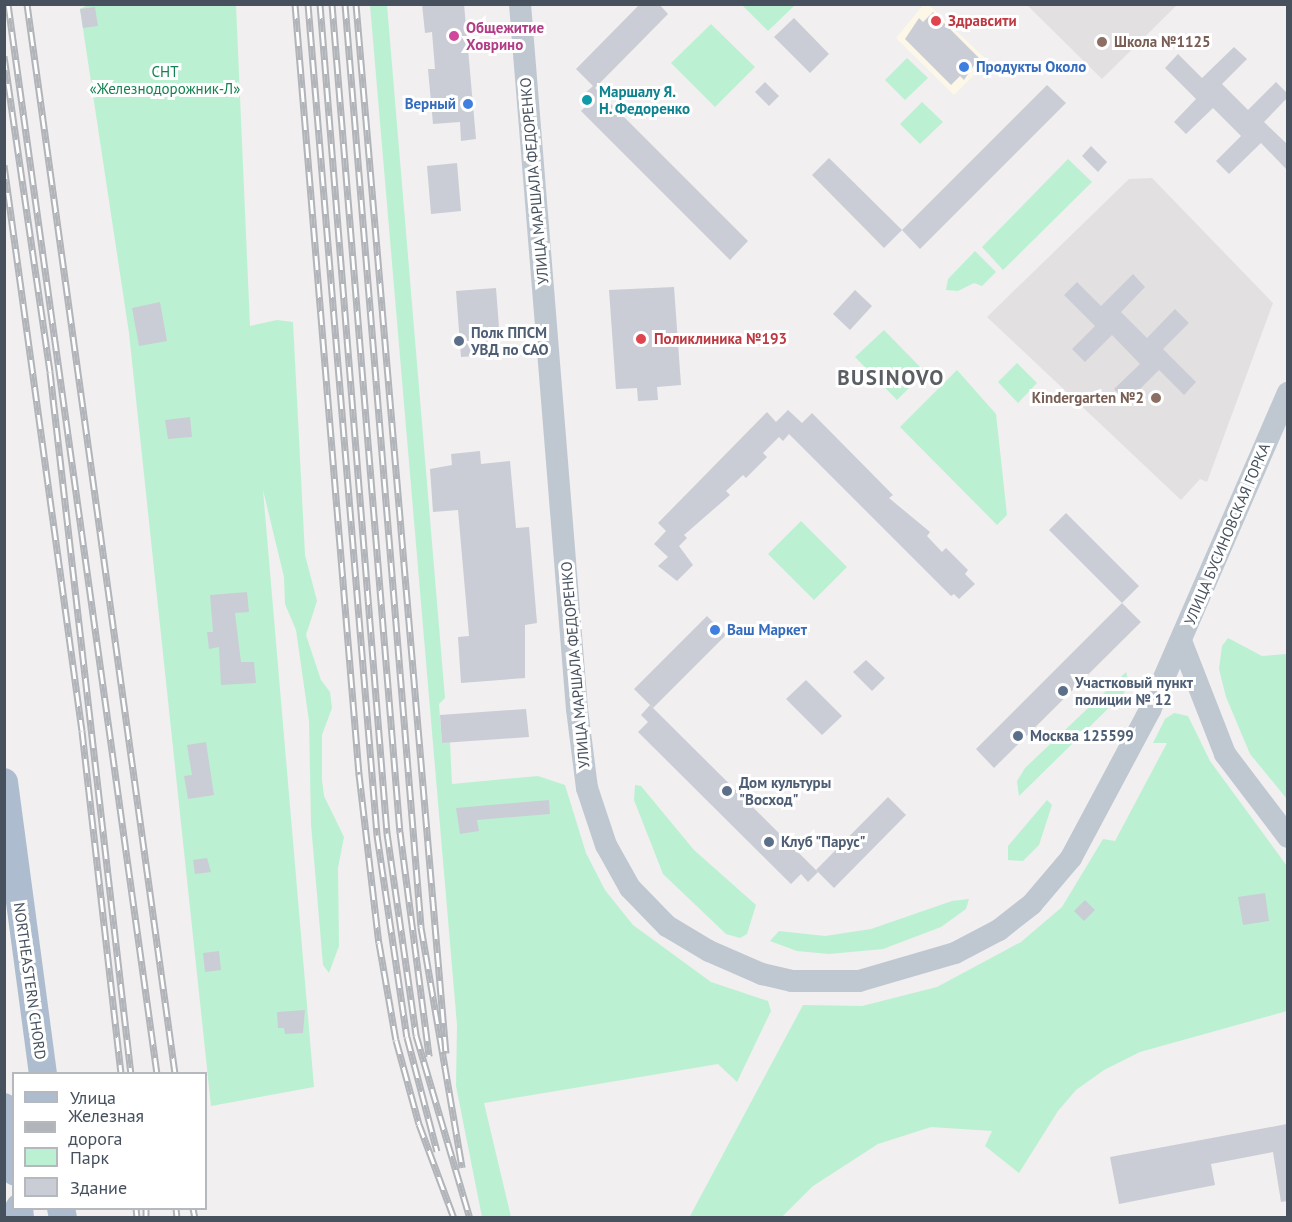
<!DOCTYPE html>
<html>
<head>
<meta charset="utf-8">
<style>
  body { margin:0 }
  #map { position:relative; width:1292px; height:1222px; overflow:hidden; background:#f1efef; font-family:"PT Sans",sans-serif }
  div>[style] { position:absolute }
  .commercial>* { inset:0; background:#fdf7e7 }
  .education>* { inset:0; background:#e2e0e1 }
  .green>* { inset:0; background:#bbf1d2 }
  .building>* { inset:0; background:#cacdd5 }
  .minor>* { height:22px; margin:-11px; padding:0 11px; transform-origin:11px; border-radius:11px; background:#bfc8d1 }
  .major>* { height:28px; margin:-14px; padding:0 14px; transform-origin:14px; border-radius:14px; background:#adbdcf }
  .rail>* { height:7px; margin-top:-3.5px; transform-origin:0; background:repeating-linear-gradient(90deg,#fff 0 14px,#b1b4b9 0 28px); box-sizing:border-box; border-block:2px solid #b1b4b9 }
  .dots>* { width:16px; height:16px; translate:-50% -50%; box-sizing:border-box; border:3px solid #fff; border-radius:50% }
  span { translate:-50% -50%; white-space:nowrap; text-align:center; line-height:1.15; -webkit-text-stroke:6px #fff; paint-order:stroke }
  .health-label { font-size:15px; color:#be3a42; font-weight:700 }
  .left { translate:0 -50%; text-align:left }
  .hotel-label { font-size:15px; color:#b23c85; font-weight:700 }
  .education-label { font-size:15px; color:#785e54; font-weight:700 }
  .right { translate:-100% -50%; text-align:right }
  .shop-label { font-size:15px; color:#366cbe; font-weight:700 }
  .park-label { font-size:15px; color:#138250 }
  .culture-label { font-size:15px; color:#0d838f; font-weight:700 }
  .street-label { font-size:15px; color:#46515d }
  .service-label { font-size:15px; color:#4e5e75; font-weight:700 }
  .district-label { font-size:21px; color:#5b5f64; font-weight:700; letter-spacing:1.5px }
  .frame { position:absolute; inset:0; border:6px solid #46515d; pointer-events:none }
  .legend { position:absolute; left:12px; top:1072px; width:195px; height:138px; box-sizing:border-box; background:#fff; border:2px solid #b5b9be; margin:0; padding:8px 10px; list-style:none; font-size:18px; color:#46515d }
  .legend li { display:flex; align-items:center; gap:12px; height:30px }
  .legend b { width:30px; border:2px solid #b5b9be }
</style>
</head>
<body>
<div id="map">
  <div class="commercial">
    <i style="clip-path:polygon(923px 5px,929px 5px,988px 61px,954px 95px,896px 38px)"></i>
  </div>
  <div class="education">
    <i style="clip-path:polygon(1027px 5px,1177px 5px,1102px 79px)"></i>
    <i style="clip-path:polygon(1152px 178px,1273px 303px,1207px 482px,1200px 479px,1181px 500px,987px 317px,1129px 179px)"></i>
  </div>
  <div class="green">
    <i style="clip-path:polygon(90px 4px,236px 5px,250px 326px,277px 320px,293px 322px,305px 555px,317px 601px,306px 635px,321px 680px,330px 692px,332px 708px,322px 735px,322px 780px,324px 796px,344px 837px,338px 868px,339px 946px,329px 973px,323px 965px,311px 824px,309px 721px,296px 630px,285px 604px,284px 577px,263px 490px,314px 1087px,211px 1106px,129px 333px,80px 9px)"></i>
    <i style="clip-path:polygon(370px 5px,387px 5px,445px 698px,439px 704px,442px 743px,450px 742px,452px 784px,538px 776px,565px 785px,586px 853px,605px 890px,633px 925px,711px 982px,768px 1001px,771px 1011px,737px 1082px,718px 1064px,484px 1103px,511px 1217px,482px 1217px,456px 1086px,457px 1025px)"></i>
    <i style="clip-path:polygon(742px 5px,795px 5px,768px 31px)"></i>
    <i style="clip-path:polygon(711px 24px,755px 67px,715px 107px,671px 63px)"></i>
    <i style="clip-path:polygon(907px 58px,928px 78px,905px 100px,885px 80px)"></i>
    <i style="clip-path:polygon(922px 102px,943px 122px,920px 144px,900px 124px)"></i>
    <i style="clip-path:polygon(1068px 159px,1092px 182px,1003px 270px,982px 247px)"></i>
    <i style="clip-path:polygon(975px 251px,996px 272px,982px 286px,974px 283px,958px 291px,946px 290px,948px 279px)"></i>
    <i style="clip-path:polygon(884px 330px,925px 372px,897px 400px,855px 357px)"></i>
    <i style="clip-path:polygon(1017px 363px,1037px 383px,1018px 403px,998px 382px)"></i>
    <i style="clip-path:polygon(957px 370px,996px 414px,1007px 515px,997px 525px,900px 427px)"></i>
    <i style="clip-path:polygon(801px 521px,847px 567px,814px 600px,768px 554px)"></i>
    <i style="clip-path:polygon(1228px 638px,1262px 656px,1287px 654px,1287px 799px,1250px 754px,1226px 697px,1219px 669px,1222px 646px)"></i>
    <i style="clip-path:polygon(1126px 672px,1128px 679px,1124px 693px,1019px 796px,1017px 781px,1025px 768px)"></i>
    <i style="clip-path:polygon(1174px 713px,1188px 716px,1210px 761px,1287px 866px,1287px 1011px,1140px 1052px,1104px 1070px,1076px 1090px,1058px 1111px,1019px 1173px,985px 1146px,992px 1131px,931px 1127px,878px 1144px,813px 1186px,782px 1217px,689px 1218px,803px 1005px,862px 1006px,937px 987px,1021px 942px,1062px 907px,1103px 839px,1115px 841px,1167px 743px,1153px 743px,1165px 719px)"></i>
    <i style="clip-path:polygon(635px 785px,641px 786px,694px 850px,756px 905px,747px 934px,740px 938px,726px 934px,663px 874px,634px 800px)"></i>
    <i style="clip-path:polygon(1047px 800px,1052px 805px,1039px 845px,1023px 861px,1008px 860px,1008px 846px)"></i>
    <i style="clip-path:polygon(969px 899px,966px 909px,941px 927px,883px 949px,829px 954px,797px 951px,770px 941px,779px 931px,825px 936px,871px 929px,952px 901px)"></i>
  </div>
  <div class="building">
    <i style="clip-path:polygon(422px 4px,464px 4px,476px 139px,461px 141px,460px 122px,433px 124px,428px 69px,435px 69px,432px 32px,425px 33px)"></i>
    <i style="clip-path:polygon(640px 4px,659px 4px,668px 14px,595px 88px,748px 241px,730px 260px,581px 111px,590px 102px,583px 95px,593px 86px,576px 69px)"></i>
    <i style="clip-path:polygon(95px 7px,98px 26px,83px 28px,80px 9px)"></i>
    <i style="clip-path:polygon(933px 12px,979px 58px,964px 80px,960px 76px,951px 85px,905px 39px,919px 18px,923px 22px)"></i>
    <i style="clip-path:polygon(794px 18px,829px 54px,810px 73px,774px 37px)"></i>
    <i style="clip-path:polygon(1234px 47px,1247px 59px,1222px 84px,1248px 110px,1276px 82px,1287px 93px,1287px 98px,1264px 122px,1287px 144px,1287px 170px,1261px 143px,1229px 174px,1216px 161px,1241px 136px,1213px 108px,1186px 134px,1174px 122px,1196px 99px,1165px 68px,1178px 54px,1202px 78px)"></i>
    <i style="clip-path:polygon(765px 82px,779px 96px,769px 106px,755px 92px)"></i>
    <i style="clip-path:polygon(1047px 85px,1066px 103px,920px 249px,902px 230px)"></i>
    <i style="clip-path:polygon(1091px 146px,1107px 162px,1098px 172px,1082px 156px)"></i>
    <i style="clip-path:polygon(829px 158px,902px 230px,884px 248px,812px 175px)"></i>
    <i style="clip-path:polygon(457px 163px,461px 211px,431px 214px,427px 166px)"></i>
    <i style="clip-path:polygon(1133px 274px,1145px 287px,1121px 312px,1147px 338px,1175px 309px,1189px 323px,1163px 349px,1196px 382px,1184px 395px,1159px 370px,1127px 402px,1114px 389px,1140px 364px,1112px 335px,1085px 362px,1072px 349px,1095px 326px,1064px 295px,1077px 282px,1101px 306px)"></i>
    <i style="clip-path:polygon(674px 287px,681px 385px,657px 387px,658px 400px,638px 401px,637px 388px,616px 389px,609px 290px)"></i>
    <i style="clip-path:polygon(496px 288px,501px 354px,461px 357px,456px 291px)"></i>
    <i style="clip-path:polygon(855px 290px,872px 306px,850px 330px,833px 314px)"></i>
    <i style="clip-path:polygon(160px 302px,167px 341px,139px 346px,132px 308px)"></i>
    <i style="clip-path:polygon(788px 410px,802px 423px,812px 413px,893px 495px,889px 498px,930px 532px,927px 536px,942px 552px,946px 548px,968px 570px,965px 574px,975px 584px,959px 599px,954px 594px,951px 596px,789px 434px,783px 441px,779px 437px,763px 453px,767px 457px,746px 478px,743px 475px,726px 491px,730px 495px,684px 535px,687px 538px,679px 546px,693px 565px,677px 581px,658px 566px,668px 557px,654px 544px,666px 531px,658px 523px,767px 412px,776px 422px)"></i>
    <i style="clip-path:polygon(190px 417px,192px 437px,168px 439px,165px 420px)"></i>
    <i style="clip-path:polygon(480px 451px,481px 464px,510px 461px,516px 528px,529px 527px,537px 623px,525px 625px,525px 678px,461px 683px,458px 637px,469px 636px,458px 510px,433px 512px,430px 469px,452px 465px,451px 454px)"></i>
    <i style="clip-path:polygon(1066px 513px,1139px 586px,1122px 603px,1049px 530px)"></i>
    <i style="clip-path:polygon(247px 592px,249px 612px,235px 613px,241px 662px,254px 662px,256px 683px,221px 685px,219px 647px,209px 649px,207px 632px,213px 632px,210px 595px)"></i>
    <i style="clip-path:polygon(1122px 603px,1141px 622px,994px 768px,976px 749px)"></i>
    <i style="clip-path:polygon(707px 616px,726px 635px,653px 708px,634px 689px)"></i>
    <i style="clip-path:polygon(866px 660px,885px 678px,872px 691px,853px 672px)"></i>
    <i style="clip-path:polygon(806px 680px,842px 716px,822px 735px,786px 699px)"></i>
    <i style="clip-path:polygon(650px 705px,818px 872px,808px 882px,801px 874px,791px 884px,638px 732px,648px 722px,641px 715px)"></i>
    <i style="clip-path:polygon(526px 709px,529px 737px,442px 743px,440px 715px)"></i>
    <i style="clip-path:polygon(206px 742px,214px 795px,188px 799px,184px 776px,192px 775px,187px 745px)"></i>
    <i style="clip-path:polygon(888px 797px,906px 815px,834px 888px,816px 870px)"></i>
    <i style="clip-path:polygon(549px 800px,550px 814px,477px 820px,479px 831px,460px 834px,456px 808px)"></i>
    <i style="clip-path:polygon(207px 858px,211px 872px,195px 874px,193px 860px)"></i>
    <i style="clip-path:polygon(1265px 893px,1269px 921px,1243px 925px,1238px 897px)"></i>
    <i style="clip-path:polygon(1085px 900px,1095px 910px,1084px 921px,1074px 911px)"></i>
    <i style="clip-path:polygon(219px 951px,221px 970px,205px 972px,203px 953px)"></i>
    <i style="clip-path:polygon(305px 1010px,303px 1033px,285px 1034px,284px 1028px,278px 1028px,277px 1012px)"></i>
    <i style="clip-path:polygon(1287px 1124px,1287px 1201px,1281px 1202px,1273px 1152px,1211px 1164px,1215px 1185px,1119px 1204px,1110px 1157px)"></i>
  </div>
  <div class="minor">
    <i style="left:520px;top:4px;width:707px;rotate:85.38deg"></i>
    <i style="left:577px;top:709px;width:80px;rotate:82.8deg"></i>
    <i style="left:587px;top:788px;width:60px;rotate:71.6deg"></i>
    <i style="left:606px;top:845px;width:49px;rotate:60.8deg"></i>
    <i style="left:630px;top:888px;width:53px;rotate:45.8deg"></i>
    <i style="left:667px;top:926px;width:49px;rotate:30.8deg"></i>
    <i style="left:709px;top:951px;width:58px;rotate:23.5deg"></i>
    <i style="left:762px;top:974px;width:31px;rotate:13deg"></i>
    <i style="left:792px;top:981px;width:67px"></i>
    <i style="left:859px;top:981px;width:100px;rotate:-16.3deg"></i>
    <i style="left:955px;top:953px;width:50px;rotate:-27.6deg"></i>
    <i style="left:999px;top:930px;width:42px;rotate:-38.2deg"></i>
    <i style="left:1032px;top:904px;width:60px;rotate:-49.7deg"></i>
    <i style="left:1071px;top:858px;width:168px;rotate:-61.9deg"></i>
    <i style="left:1150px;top:710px;width:346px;rotate:-66.5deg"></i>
    <i style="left:1181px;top:641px;width:121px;rotate:68.7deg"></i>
    <i style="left:1225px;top:754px;width:104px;rotate:52.8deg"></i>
  </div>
  <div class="major">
    <i style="left:4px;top:782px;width:295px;rotate:82.4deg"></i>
    <i style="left:4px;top:1107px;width:65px;rotate:81.1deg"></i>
    <i style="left:19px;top:1208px;width:10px;rotate:84deg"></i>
    <i style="left:61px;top:1208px;width:10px;rotate:79deg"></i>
  </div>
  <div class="rail">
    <i style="left:8px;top:4px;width:1080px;rotate:82.07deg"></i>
    <i style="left:27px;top:4px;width:1080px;rotate:82.12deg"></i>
    <i style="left:295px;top:4px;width:773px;rotate:85.25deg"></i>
    <i style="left:359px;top:774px;width:170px;rotate:83.3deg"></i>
    <i style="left:379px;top:943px;width:98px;rotate:80.1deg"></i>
    <i style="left:396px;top:1040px;width:87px;rotate:74.7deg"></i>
    <i style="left:419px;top:1124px;width:100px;rotate:69.6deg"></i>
    <i style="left:308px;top:4px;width:834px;rotate:85.25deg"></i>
    <i style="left:377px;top:835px;width:204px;rotate:81.6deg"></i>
    <i style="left:407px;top:1037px;width:118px;rotate:75.3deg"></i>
    <i style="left:320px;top:4px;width:832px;rotate:85.38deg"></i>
    <i style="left:387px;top:833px;width:204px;rotate:81.8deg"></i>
    <i style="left:416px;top:1035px;width:191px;rotate:73.6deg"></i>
    <i style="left:332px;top:4px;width:831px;rotate:85.31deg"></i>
    <i style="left:400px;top:832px;width:226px;rotate:82.6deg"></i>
    <i style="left:345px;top:4px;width:926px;rotate:85.29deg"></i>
    <i style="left:421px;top:927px;width:244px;rotate:80.3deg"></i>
    <i style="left:356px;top:4px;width:1053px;rotate:85.1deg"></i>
    <i style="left:4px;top:56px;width:319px;rotate:81.7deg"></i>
    <i style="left:50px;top:372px;width:707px;rotate:83.42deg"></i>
    <i style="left:4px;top:165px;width:571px;rotate:82.15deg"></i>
    <i style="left:82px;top:731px;width:345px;rotate:83.5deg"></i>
    <i style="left:136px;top:1208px;width:10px;rotate:84deg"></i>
    <i style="left:146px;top:1208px;width:10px;rotate:90deg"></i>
    <i style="left:176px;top:1208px;width:10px;rotate:84deg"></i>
    <i style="left:193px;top:1208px;width:10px;rotate:79deg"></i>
  </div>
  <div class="dots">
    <i style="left:936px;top:21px;background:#e0444e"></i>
    <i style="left:454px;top:36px;background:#d1479c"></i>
    <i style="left:1102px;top:42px;background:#8d6e63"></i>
    <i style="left:964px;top:67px;background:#3f7fe0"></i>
    <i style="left:587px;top:100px;background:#0f9aa8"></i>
    <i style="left:468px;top:104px;background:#3f7fe0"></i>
    <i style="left:641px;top:339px;background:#e0444e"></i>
    <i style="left:459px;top:341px;background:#5c6f8a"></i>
    <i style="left:1156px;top:398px;background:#8d6e63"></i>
    <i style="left:715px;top:630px;background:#3f7fe0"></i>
    <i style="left:1063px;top:691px;background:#5c6f8a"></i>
    <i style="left:1018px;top:736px;background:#5c6f8a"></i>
    <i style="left:727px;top:791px;background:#5c6f8a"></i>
    <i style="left:769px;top:842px;background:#5c6f8a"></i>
  </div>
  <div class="health-label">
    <span class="left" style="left:948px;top:21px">Здравсити</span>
    <span class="left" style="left:654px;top:339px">Поликлиника №193</span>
  </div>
  <div class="hotel-label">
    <span class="left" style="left:466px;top:36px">Общежитие<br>Ховрино</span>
  </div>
  <div class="education-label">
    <span class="left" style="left:1114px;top:42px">Школа №1125</span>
    <span class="right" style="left:1144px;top:398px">Kindergarten №2</span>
  </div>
  <div class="shop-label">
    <span class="left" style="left:976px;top:67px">Продукты Около</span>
    <span class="right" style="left:456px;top:104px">Верный</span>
    <span class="left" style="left:727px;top:630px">Ваш Маркет</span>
  </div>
  <div class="park-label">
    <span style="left:165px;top:80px">СНТ<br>«Железнодорожник-Л»</span>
  </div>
  <div class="culture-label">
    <span class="left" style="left:599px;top:100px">Маршалу Я.<br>Н. Федоренко</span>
  </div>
  <div class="street-label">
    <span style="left:534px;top:181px;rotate:-95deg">УЛИЦА МАРШАЛА ФЕДОРЕНКО</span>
    <span style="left:1227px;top:534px;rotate:-67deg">УЛИЦА БУСИНОВСКАЯ ГОРКА</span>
    <span style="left:575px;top:665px;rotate:-95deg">УЛИЦА МАРШАЛА ФЕДОРЕНКО</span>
    <span style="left:30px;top:981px;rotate:82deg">NORTHEASTERN CHORD</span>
  </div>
  <div class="service-label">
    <span class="left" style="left:471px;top:341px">Полк ППСМ<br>УВД по САО</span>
    <span class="left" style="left:1075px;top:691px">Участковый пункт<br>полиции № 12</span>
    <span class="left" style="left:1030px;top:736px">Москва 125599</span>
    <span class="left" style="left:739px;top:791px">Дом культуры<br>"Восход"</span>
    <span class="left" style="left:781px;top:842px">Клуб "Парус"</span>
  </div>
  <div class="district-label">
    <span style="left:891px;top:378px">BUSINOVO</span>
  </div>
  <div class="frame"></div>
  <ul class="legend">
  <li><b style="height:8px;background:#adbdcf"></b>Улица</li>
  <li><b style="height:8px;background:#b1b4b9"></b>Железная дорога</li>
  <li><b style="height:16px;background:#bbf1d2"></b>Парк</li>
  <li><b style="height:16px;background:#cacdd5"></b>Здание</li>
  </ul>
</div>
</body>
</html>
